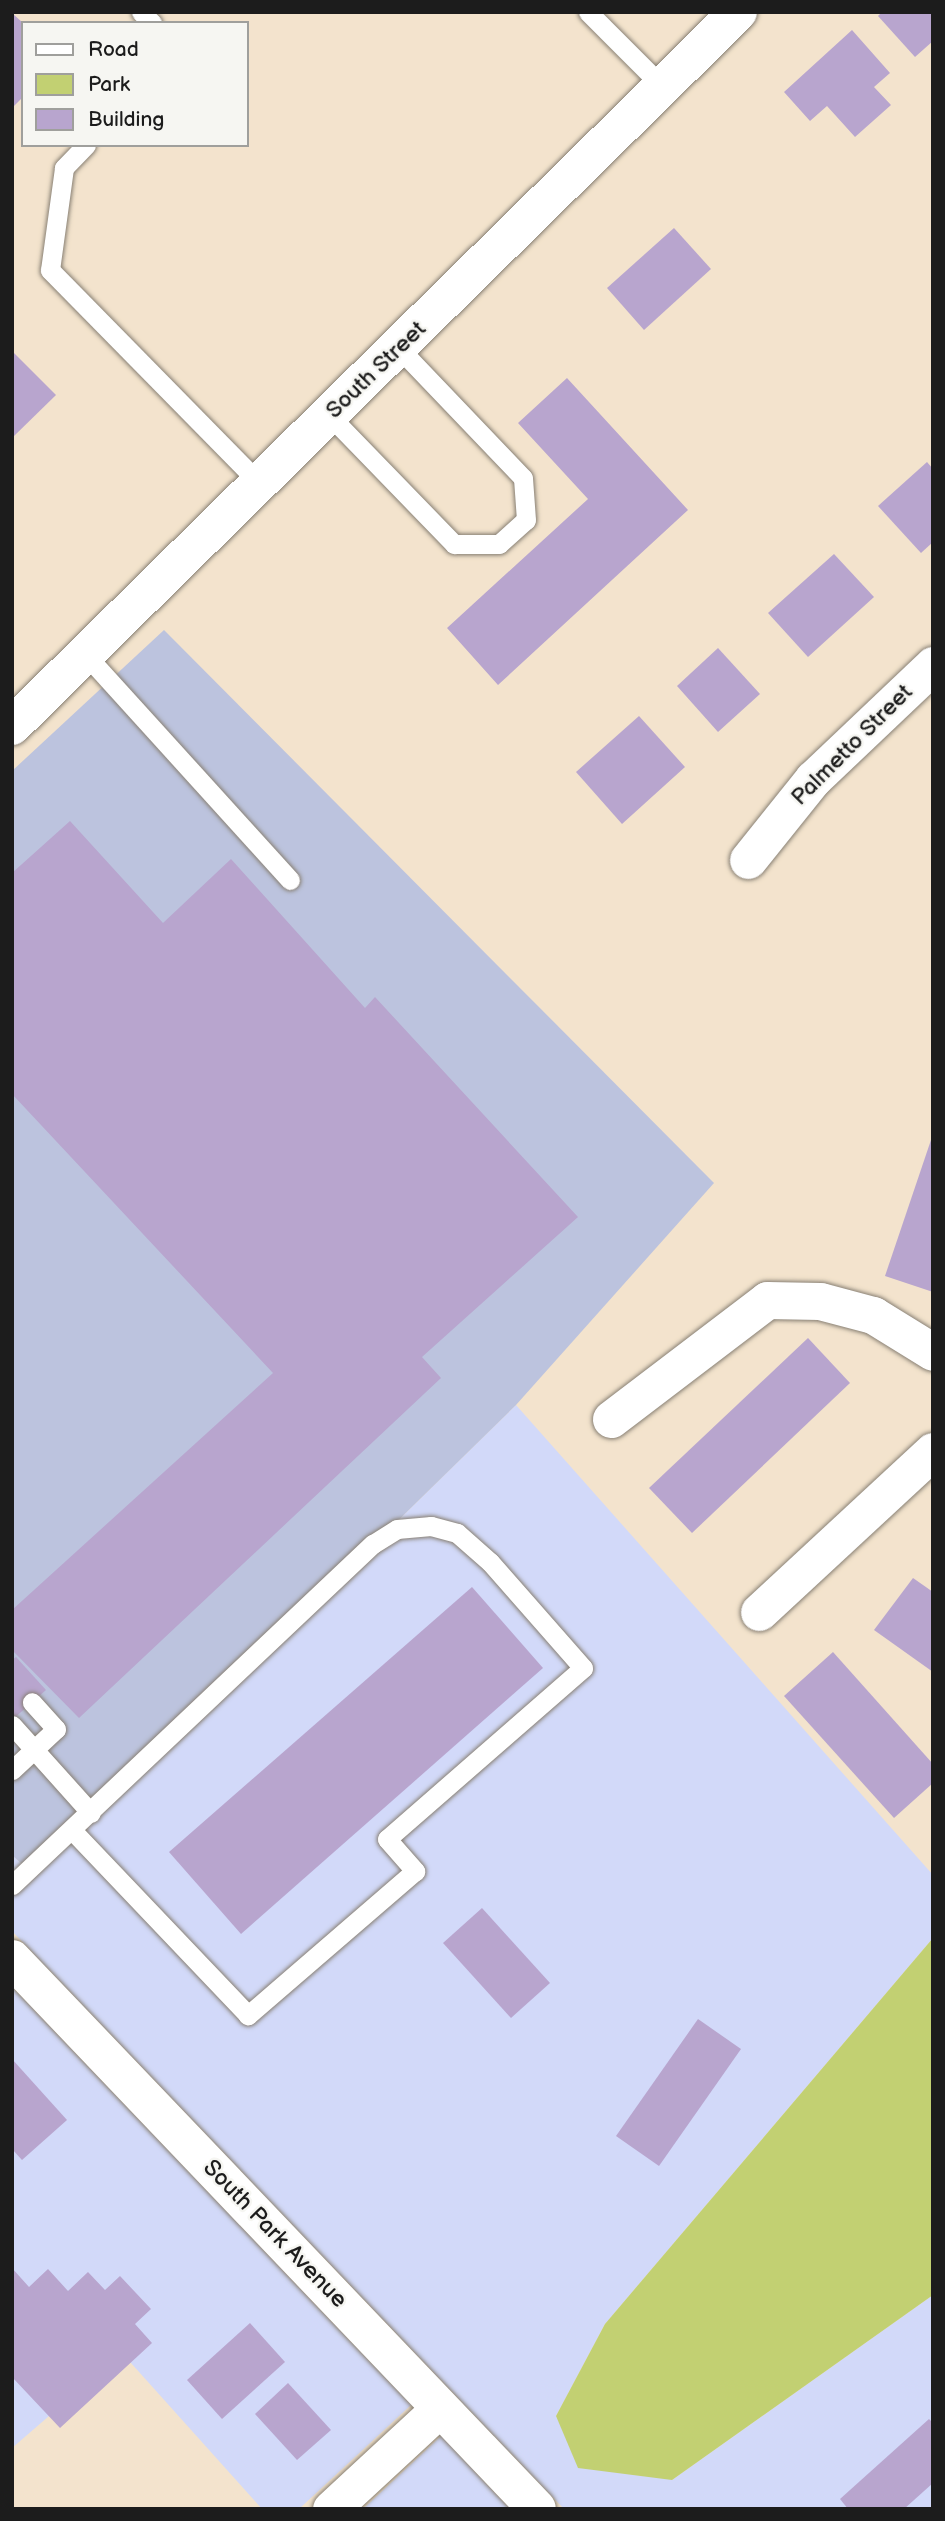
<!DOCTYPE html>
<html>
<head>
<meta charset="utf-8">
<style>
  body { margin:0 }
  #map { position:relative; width:945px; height:2521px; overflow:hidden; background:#f3e3cd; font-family:"Balsamiq Sans",sans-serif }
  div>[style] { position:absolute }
  .built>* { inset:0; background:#d2d9f9 }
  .industrial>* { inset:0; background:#bcc3de }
  .green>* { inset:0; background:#c2d072 }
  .building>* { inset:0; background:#b8a5ce }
  .roads { filter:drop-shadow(0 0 2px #888074) drop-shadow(0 0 2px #888074) }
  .service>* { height:19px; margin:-9.5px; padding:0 9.5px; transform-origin:9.5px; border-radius:9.5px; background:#fff }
  .minor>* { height:37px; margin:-18.5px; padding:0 18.5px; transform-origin:18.5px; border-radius:18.5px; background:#fff }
  .tertiary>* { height:38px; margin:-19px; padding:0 19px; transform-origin:19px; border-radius:19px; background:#fff }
  .secondary>* { height:38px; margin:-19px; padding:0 19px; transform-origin:19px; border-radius:19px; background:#fff }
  span { translate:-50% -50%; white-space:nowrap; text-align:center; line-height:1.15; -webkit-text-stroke:5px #f6f6f2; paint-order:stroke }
  .street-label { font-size:23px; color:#1c1c1c }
  .frame { position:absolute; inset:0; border:14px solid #1c1c1c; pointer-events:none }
  .legend { position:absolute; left:21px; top:21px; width:228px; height:126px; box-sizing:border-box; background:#f6f6f2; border:2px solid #9f9f9c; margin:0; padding:9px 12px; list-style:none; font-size:21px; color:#1c1c1c }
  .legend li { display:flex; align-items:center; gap:14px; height:35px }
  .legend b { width:35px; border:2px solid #9f9f9c }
</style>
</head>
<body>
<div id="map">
  <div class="built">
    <i style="clip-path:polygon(516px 1405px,933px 1875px,933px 1938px,605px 2324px,556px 2416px,672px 2480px,933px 2295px,933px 2509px,564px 2509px,12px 1931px,12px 1855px,35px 1876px)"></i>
    <i style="clip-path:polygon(12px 1987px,411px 2405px,299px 2509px,262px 2509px,122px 2353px,12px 2448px)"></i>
    <i style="clip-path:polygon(441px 2436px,510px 2509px,363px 2509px)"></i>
  </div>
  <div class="industrial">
    <i style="clip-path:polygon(164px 630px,714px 1183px,516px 1405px,35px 1876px,12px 1855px,12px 771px)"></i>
  </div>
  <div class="green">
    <i style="clip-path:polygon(933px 1938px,933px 2295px,672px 2480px,578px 2468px,556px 2416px,605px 2324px)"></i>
  </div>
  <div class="building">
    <i style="clip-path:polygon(882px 12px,933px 12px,933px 41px,915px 57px,878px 16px)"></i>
    <i style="clip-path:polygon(12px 13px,23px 23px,23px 97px,12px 108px)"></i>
    <i style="clip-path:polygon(852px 30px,890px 73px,874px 87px,891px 105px,855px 137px,827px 106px,810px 121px,784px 92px)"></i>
    <i style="clip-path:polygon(674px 228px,711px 269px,644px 330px,607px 288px)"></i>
    <i style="clip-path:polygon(12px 351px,56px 395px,12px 438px)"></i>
    <i style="clip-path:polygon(567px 378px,688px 510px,498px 685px,447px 628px,588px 499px,518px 423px)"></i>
    <i style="clip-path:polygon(927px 462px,933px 469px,933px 542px,921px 553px,878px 506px)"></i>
    <i style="clip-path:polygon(834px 554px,874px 597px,808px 657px,768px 613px)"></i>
    <i style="clip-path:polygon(718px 648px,760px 694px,718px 732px,677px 686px)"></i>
    <i style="clip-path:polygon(639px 716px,685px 767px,622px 824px,576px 772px)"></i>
    <i style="clip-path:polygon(70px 821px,163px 923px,231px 859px,365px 1008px,375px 997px,578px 1217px,422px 1357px,441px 1378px,79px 1718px,12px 1650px,12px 1610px,273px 1373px,12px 1094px,12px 873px)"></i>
    <i style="clip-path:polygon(932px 1137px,933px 1137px,933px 1292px,885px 1276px)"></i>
    <i style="clip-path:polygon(808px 1338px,850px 1383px,692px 1533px,649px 1488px)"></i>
    <i style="clip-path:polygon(913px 1578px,933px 1592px,933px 1672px,874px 1630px)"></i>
    <i style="clip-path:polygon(472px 1587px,543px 1668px,241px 1934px,169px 1852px)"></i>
    <i style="clip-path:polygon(833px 1652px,933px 1764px,933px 1783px,894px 1818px,784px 1696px)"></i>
    <i style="clip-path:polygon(16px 1657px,46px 1690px,12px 1720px,12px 1660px)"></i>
    <i style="clip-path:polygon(482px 1908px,550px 1983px,511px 2018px,443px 1943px)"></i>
    <i style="clip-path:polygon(698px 2019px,741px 2049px,659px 2166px,616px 2136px)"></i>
    <i style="clip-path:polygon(12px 2059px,67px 2120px,22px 2160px,12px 2149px)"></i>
    <i style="clip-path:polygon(12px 2268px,29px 2287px,48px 2269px,68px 2291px,88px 2272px,105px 2290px,120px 2276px,151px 2309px,135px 2324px,152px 2343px,60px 2428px,12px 2377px)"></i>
    <i style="clip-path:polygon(250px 2323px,285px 2362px,222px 2419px,187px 2380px)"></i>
    <i style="clip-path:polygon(288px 2383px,331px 2430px,297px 2460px,255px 2414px)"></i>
    <i style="clip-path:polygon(929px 2419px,933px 2423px,933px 2483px,904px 2509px,848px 2509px,840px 2499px)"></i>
  </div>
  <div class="roads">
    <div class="service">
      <i style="left:141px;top:12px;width:16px;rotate:45deg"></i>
      <i style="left:588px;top:12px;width:106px;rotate:45deg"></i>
      <i style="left:86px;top:145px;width:32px;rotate:134deg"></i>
      <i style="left:64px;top:168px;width:103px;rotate:97.8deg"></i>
      <i style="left:50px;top:270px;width:298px;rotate:45.5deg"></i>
      <i style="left:329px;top:415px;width:180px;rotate:45.9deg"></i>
      <i style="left:454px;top:544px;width:45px"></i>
      <i style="left:499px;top:544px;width:36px;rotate:-42deg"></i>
      <i style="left:526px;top:520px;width:42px;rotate:-94.1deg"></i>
      <i style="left:523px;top:478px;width:181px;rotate:-133.7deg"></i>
      <i style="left:85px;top:654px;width:305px;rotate:47.8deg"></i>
      <i style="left:12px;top:1725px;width:118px;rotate:48.1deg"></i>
      <i style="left:12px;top:1770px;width:60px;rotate:-43deg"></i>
      <i style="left:56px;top:1729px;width:36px;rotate:-132deg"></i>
      <i style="left:12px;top:1885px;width:497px;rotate:-43.4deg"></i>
      <i style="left:373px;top:1544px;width:28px;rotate:-32deg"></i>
      <i style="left:397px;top:1529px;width:34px;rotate:-5deg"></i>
      <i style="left:431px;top:1526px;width:27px;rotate:15deg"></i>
      <i style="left:457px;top:1533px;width:44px;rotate:41.3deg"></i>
      <i style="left:490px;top:1562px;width:141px;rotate:48.7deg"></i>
      <i style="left:583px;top:1668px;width:260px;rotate:138.9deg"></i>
      <i style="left:387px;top:1839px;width:43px;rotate:48.8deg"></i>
      <i style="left:415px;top:1871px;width:221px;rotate:139.2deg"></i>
      <i style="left:248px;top:2015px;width:254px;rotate:-133.6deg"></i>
    </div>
    <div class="minor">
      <i style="left:748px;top:860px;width:104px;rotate:-51.3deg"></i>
      <i style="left:813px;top:779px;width:166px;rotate:-43.5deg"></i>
      <i style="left:611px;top:1419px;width:196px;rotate:-37.3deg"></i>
      <i style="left:767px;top:1300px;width:53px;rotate:1.1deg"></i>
      <i style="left:820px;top:1301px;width:55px;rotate:14.8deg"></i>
      <i style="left:873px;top:1315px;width:70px;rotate:31.7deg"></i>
      <i style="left:759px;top:1612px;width:237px;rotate:-42.8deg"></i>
      <i style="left:331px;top:2509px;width:149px;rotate:-42.8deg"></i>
    </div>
    <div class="tertiary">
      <i style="left:12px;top:1959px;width:760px;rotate:46.33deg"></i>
    </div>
    <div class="secondary">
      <i style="left:12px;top:726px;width:1018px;rotate:-44.52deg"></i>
    </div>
  </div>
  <div class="street-label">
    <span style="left:376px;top:370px;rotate:-44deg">South Street</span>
    <span style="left:852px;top:745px;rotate:-45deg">Palmetto Street</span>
    <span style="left:275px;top:2234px;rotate:46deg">South Park Avenue</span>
  </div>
  <div class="frame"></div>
  <ul class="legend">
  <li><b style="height:9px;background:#fff"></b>Road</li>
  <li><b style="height:19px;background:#c2d072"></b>Park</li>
  <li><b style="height:19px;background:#b8a5ce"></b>Building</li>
  </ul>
</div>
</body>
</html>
